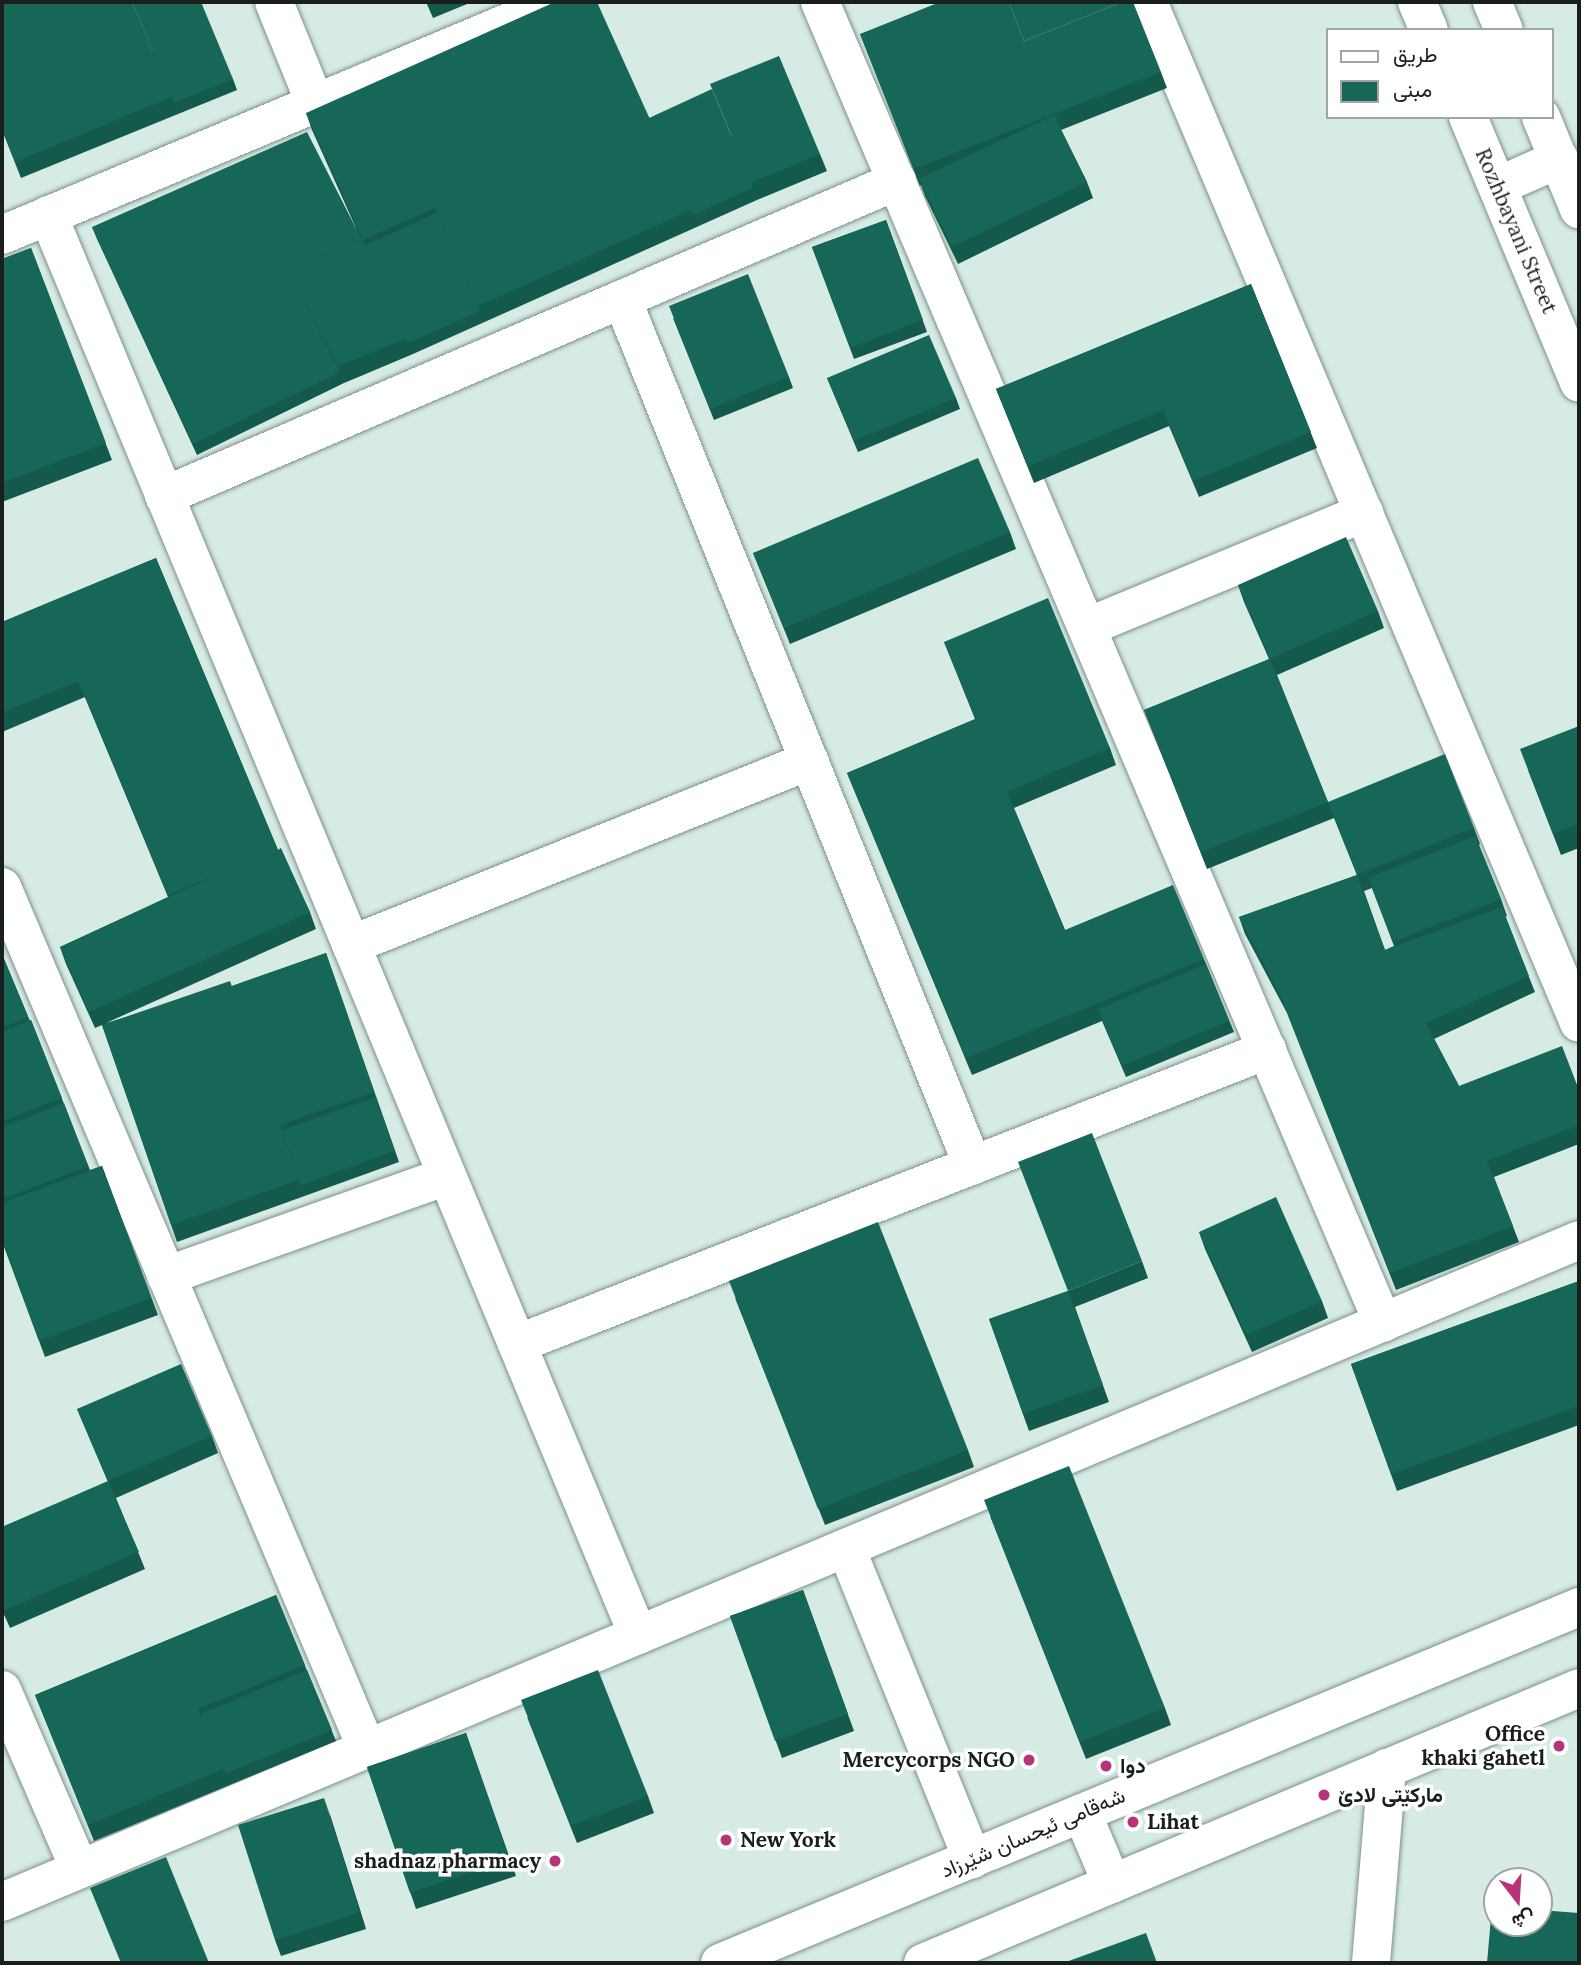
<!DOCTYPE html>
<html>
<head>
<meta charset="utf-8">
<style>
  body { margin:0 }
  #map { position:relative; width:1581px; height:1965px; overflow:hidden; background:#d7ebe5; font-family:Lora,Vazirmatn,serif }
  div>[style] { position:absolute }
  .roads { filter:drop-shadow(0 0 2px #7d908b) drop-shadow(0 0 2px #7d908b) }
  .minor>* { height:38px; margin:-19px; padding:0 19px; transform-origin:19px; border-radius:19px; background:#fff }
  .wall>* { inset:0; background:#13594c }
  .shaded-wall>* { inset:0; background:#0f483e }
  .building>* { inset:0; background:#166758 }
  .dots>* { width:19px; height:19px; translate:-50% -50%; box-sizing:border-box; border:4px solid #fff; border-radius:50% }
  span { translate:-50% -50%; white-space:nowrap; text-align:center; line-height:1.15; -webkit-text-stroke:7px #fff; paint-order:stroke }
  .street-label { font-size:21px; color:#181f1d }
  .poi-label { font-size:21px; color:#181f1d; font-weight:700 }
  .right { translate:-100% -50%; text-align:right }
  .left { translate:0 -50%; text-align:left }
  .frame { position:absolute; inset:0; border:4px solid #181f1d; pointer-events:none }
  .legend { position:absolute; left:1326px; top:28px; width:228px; height:91px; box-sizing:border-box; background:#fff; border:2px solid #a3a5a5; margin:0; padding:9px 12px; list-style:none; font-size:21px; color:#181f1d }
  .legend li { display:flex; align-items:center; gap:14px; height:35px }
  .legend b { width:35px; border:2px solid #a3a5a5 }
  .north { position:absolute; left:1483px; top:1867px; width:70px; height:70px; box-sizing:border-box; background:#fff; border:2px solid #a3a5a5; border-radius:50%; rotate:163deg; font-size:19px; font-weight:700; line-height:28px; text-align:center; color:#181f1d }
  .north::after { content:''; display:block; margin:auto; width:24px; height:32px; background:#b7337a; clip-path:polygon(50% 0,100% 100%,50% 72%,0 100%) }
</style>
</head>
<body>
<div id="map">
  <div class="roads">
    <div class="minor">
      <i style="left:274px;top:2px;width:109px;rotate:67.9deg"></i>
      <i style="left:820px;top:2px;width:1436px;rotate:66.92deg"></i>
      <i style="left:1148px;top:2px;width:1108px;rotate:67.11deg"></i>
      <i style="left:1417px;top:2px;width:30px;rotate:67deg"></i>
      <i style="left:1492px;top:2px;width:30px;rotate:67deg"></i>
      <i style="left:1468px;top:117px;width:288px;rotate:67.3deg"></i>
      <i style="left:1541px;top:117px;width:100px;rotate:67.6deg"></i>
      <i style="left:1498px;top:186px;width:67px;rotate:-23.9deg"></i>
      <i style="left:48px;top:215px;width:1538px;rotate:67.44deg"></i>
      <i style="left:2px;top:235px;width:602px;rotate:-22.77deg"></i>
      <i style="left:622px;top:299px;width:935px;rotate:67.96deg"></i>
      <i style="left:164px;top:496px;width:798px;rotate:-23.26deg"></i>
      <i style="left:1087px;top:627px;width:300px;rotate:-22.4deg"></i>
      <i style="left:2px;top:887px;width:936px;rotate:67.05deg"></i>
      <i style="left:351px;top:945px;width:494px;rotate:-21.9deg"></i>
      <i style="left:166px;top:1276px;width:298px;rotate:-19.6deg"></i>
      <i style="left:517px;top:1344px;width:806px;rotate:-21.41deg"></i>
      <i style="left:846px;top:1548px;width:336px;rotate:67.9deg"></i>
      <i style="left:2px;top:1690px;width:194px;rotate:66.6deg"></i>
      <i style="left:1082px;top:1813px;width:77px;rotate:67.1deg"></i>
      <i style="left:2px;top:1902px;width:1710px;rotate:-22.77deg"></i>
      <i style="left:720px;top:1963px;width:930px;rotate:-22.51deg"></i>
      <i style="left:923px;top:1963px;width:711px;rotate:-22.74deg"></i>
      <i style="left:1371px;top:1963px;width:196px;rotate:-85.3deg"></i>
    </div>
  </div>
  <div class="wall">
    <i style="clip-path:polygon(2px 2px,233px 79px,237px 90px,21px 178px,2px 130px)"></i>
    <i style="clip-path:polygon(426px 2px,472px 2px,433px 18px)"></i>
    <i style="clip-path:polygon(860px 34px,1161px 72px,1167px 88px,1061px 130px,1087px 182px,1093px 198px,958px 264px,925px 196px,921px 185px,920px 186px)"></i>
    <i style="clip-path:polygon(306px 113px,649px 118px,820px 154px,827px 171px,757px 200px,413px 354px,344px 383px,197px 455px,97px 239px,92px 227px,356px 228px,312px 130px)"></i>
    <i style="clip-path:polygon(886px 220px,927px 332px,854px 359px,812px 247px)"></i>
    <i style="clip-path:polygon(31px 248px,112px 460px,2px 502px,2px 259px)"></i>
    <i style="clip-path:polygon(1251px 284px,1317px 448px,1199px 497px,1169px 426px,1034px 483px,996px 389px)"></i>
    <i style="clip-path:polygon(673px 318px,789px 377px,793px 388px,714px 420px)"></i>
    <i style="clip-path:polygon(827px 378px,956px 398px,960px 409px,858px 452px)"></i>
    <i style="clip-path:polygon(1010px 532px,1016px 549px,790px 644px,753px 553px)"></i>
    <i style="clip-path:polygon(156px 558px,278px 850px,310px 912px,316px 929px,106px 1023px,232px 986px,326px 953px,399px 1162px,177px 1242px,102px 1025px,95px 1028px,66px 964px,60px 947px,168px 897px,85px 697px,2px 732px,2px 622px)"></i>
    <i style="clip-path:polygon(evenodd,1238px 585px,1378px 611px,1384px 628px,1277px 675px,1328px 802px,1474px 828px,1480px 844px,1479px 845px,1501px 899px,1507px 916px,1505px 917px,1535px 992px,1434px 1039px,1459px 1086px,1579px 1090px,1579px 1144px,1494px 1177px,1519px 1242px,1396px 1290px,1287px 1013px,1245px 934px,1239px 917px,1357px 875px,1334px 818px,1207px 869px,1144px 710px,1269px 659px,1244px 602px,1238px 585px,1372px 888px,1394px 946px,1385px 950px,1364px 891px,1372px 888px)"></i>
    <i style="clip-path:polygon(944px 642px,1110px 748px,1116px 765px,1014px 808px,1065px 930px,1204px 959px,1234px 1032px,1126px 1077px,1102px 1021px,972px 1075px,847px 773px,975px 719px)"></i>
    <i style="clip-path:polygon(1579px 726px,1579px 848px,1561px 855px,1528px 770px)"></i>
    <i style="clip-path:polygon(2px 954px,30px 1021px,31px 1020px,90px 1170px,102px 1166px,158px 1315px,45px 1357px,2px 1241px)"></i>
    <i style="clip-path:polygon(1199px 1232px,1322px 1301px,1328px 1318px,1252px 1352px,1205px 1249px)"></i>
    <i style="clip-path:polygon(1142px 1261px,1148px 1278px,1075px 1307px,1109px 1402px,1029px 1431px,989px 1319px,1068px 1291px)"></i>
    <i style="clip-path:polygon(1579px 1281px,1579px 1425px,1397px 1491px,1351px 1364px)"></i>
    <i style="clip-path:polygon(735px 1298px,968px 1450px,974px 1467px,825px 1525px)"></i>
    <i style="clip-path:polygon(77px 1409px,212px 1436px,218px 1453px,116px 1498px,145px 1569px,10px 1628px,2px 1610px,2px 1527px,108px 1482px)"></i>
    <i style="clip-path:polygon(990px 1516px,1165px 1708px,1171px 1725px,1086px 1759px)"></i>
    <i style="clip-path:polygon(803px 1590px,854px 1731px,782px 1758px,730px 1616px)"></i>
    <i style="clip-path:polygon(276px 1595px,336px 1741px,94px 1841px,35px 1695px)"></i>
    <i style="clip-path:polygon(527px 1717px,648px 1796px,654px 1813px,577px 1843px)"></i>
    <i style="clip-path:polygon(466px 1733px,516px 1876px,416px 1909px,367px 1767px)"></i>
    <i style="clip-path:polygon(330px 1815px,366px 1929px,281px 1956px,275px 1940px)"></i>
  </div>
  <div class="shaded-wall">
    <i style="clip-path:polygon(324px 1798px,330px 1815px,366px 1929px,360px 1912px)"></i>
  </div>
  <div class="building">
    <i style="clip-path:polygon(2px 2px,132px 2px,172px 97px,15px 162px,2px 128px)"></i>
    <i style="clip-path:polygon(132px 2px,201px 2px,233px 79px,174px 103px)"></i>
    <i style="clip-path:polygon(555px 2px,597px 2px,691px 210px,478px 306px,435px 208px,363px 240px,306px 113px)"></i>
    <i style="clip-path:polygon(940px 2px,1009px 2px,1024px 41px,1122px 2px,1133px 2px,1161px 72px,914px 169px,860px 34px)"></i>
    <i style="clip-path:polygon(1009px 2px,1122px 2px,1024px 41px)"></i>
    <i style="clip-path:polygon(779px 56px,820px 154px,751px 183px,710px 84px)"></i>
    <i style="clip-path:polygon(712px 89px,753px 188px,693px 215px,649px 118px)"></i>
    <i style="clip-path:polygon(1054px 115px,1087px 182px,952px 247px,919px 179px)"></i>
    <i style="clip-path:polygon(307px 132px,362px 240px,289px 267px,340px 372px,193px 444px,92px 227px)"></i>
    <i style="clip-path:polygon(437px 213px,480px 311px,408px 343px,365px 245px)"></i>
    <i style="clip-path:polygon(886px 220px,923px 320px,850px 348px,812px 247px)"></i>
    <i style="clip-path:polygon(363px 240px,407px 338px,338px 366px,289px 267px)"></i>
    <i style="clip-path:polygon(31px 248px,106px 443px,2px 483px,2px 259px)"></i>
    <i style="clip-path:polygon(748px 274px,789px 377px,710px 409px,669px 306px)"></i>
    <i style="clip-path:polygon(1251px 284px,1311px 432px,1193px 481px,1163px 410px,1028px 466px,996px 389px)"></i>
    <i style="clip-path:polygon(929px 335px,956px 398px,854px 441px,827px 378px)"></i>
    <i style="clip-path:polygon(978px 458px,1010px 532px,784px 628px,753px 553px)"></i>
    <i style="clip-path:polygon(1346px 537px,1378px 611px,1270px 659px,1328px 802px,1201px 852px,1144px 710px,1270px 659px,1238px 585px)"></i>
    <i style="clip-path:polygon(156px 558px,278px 850px,281px 848px,310px 912px,89px 1012px,60px 947px,219px 874px,168px 895px,78px 681px,2px 713px,2px 622px)"></i>
    <i style="clip-path:polygon(1048px 598px,1110px 748px,1007px 792px,1065px 930px,1173px 885px,1204px 959px,966px 1058px,847px 773px,976px 719px,944px 642px)"></i>
    <i style="clip-path:polygon(1579px 726px,1579px 824px,1553px 834px,1520px 749px)"></i>
    <i style="clip-path:polygon(1445px 754px,1474px 828px,1357px 875px,1328px 802px)"></i>
    <i style="clip-path:polygon(1475px 836px,1501px 899px,1393px 942px,1368px 878px)"></i>
    <i style="clip-path:polygon(1357px 875px,1385px 950px,1502px 907px,1529px 976px,1426px 1023px,1459px 1086px,1562px 1046px,1579px 1090px,1579px 1125px,1487px 1161px,1513px 1226px,1390px 1273px,1281px 997px,1239px 917px)"></i>
    <i style="clip-path:polygon(326px 953px,350px 1022px,348px 1017px,254px 1049px,232px 986px)"></i>
    <i style="clip-path:polygon(2px 954px,28px 1017px,2px 1028px)"></i>
    <i style="clip-path:polygon(1206px 964px,1229px 1021px,1122px 1066px,1098px 1009px)"></i>
    <i style="clip-path:polygon(230px 981px,254px 1049px,348px 1017px,374px 1092px,280px 1125px,299px 1180px,171px 1225px,102px 1025px)"></i>
    <i style="clip-path:polygon(31px 1020px,62px 1098px,2px 1121px,2px 1032px)"></i>
    <i style="clip-path:polygon(376px 1097px,395px 1151px,301px 1185px,282px 1130px)"></i>
    <i style="clip-path:polygon(64px 1103px,88px 1166px,2px 1199px,2px 1127px)"></i>
    <i style="clip-path:polygon(1092px 1133px,1142px 1261px,1068px 1291px,1103px 1385px,1023px 1414px,989px 1319px,1068px 1291px,1018px 1162px)"></i>
    <i style="clip-path:polygon(102px 1166px,151px 1298px,39px 1341px,2px 1241px,2px 1203px)"></i>
    <i style="clip-path:polygon(1276px 1197px,1322px 1301px,1246px 1335px,1199px 1232px)"></i>
    <i style="clip-path:polygon(878px 1222px,968px 1450px,818px 1509px,729px 1281px)"></i>
    <i style="clip-path:polygon(1579px 1281px,1579px 1406px,1391px 1474px,1351px 1364px)"></i>
    <i style="clip-path:polygon(181px 1364px,212px 1436px,108px 1481px,77px 1409px)"></i>
    <i style="clip-path:polygon(1069px 1466px,1165px 1708px,1080px 1742px,984px 1500px)"></i>
    <i style="clip-path:polygon(108px 1481px,139px 1552px,3px 1611px,2px 1607px,2px 1527px)"></i>
    <i style="clip-path:polygon(803px 1590px,848px 1714px,775px 1741px,730px 1616px)"></i>
    <i style="clip-path:polygon(276px 1595px,305px 1665px,198px 1709px,223px 1769px,88px 1825px,35px 1695px)"></i>
    <i style="clip-path:polygon(307px 1670px,332px 1730px,225px 1774px,200px 1714px)"></i>
    <i style="clip-path:polygon(598px 1670px,648px 1796px,571px 1826px,521px 1700px)"></i>
    <i style="clip-path:polygon(466px 1733px,509px 1859px,410px 1893px,367px 1767px)"></i>
    <i style="clip-path:polygon(324px 1798px,360px 1912px,275px 1940px,238px 1825px)"></i>
    <i style="clip-path:polygon(166px 1857px,209px 1963px,121px 1963px,90px 1888px)"></i>
    <i style="clip-path:polygon(1492px 1906px,1497px 1907px,1497px 1923px,1539px 1923px,1539px 1910px,1579px 1913px,1579px 1963px,1487px 1963px)"></i>
    <i style="clip-path:polygon(1146px 1933px,1157px 1963px,1063px 1963px)"></i>
  </div>
  <div class="dots">
    <i style="left:1559px;top:1746px;background:#b7337a"></i>
    <i style="left:1029px;top:1760px;background:#b7337a"></i>
    <i style="left:1106px;top:1766px;background:#b7337a"></i>
    <i style="left:1324px;top:1795px;background:#b7337a"></i>
    <i style="left:1133px;top:1822px;background:#b7337a"></i>
    <i style="left:726px;top:1840px;background:#b7337a"></i>
    <i style="left:555px;top:1861px;background:#b7337a"></i>
  </div>
  <div class="street-label">
    <span style="left:1516px;top:231px;rotate:67deg">Rozhbayani Street</span>
    <span style="left:1033px;top:1833px;rotate:-23deg">شەقامی ئیحسان شێرزاد</span>
  </div>
  <div class="poi-label">
    <span class="right" style="left:1545px;top:1746px">Office<br>khaki gahetl</span>
    <span class="right" style="left:1015px;top:1760px">Mercycorps NGO</span>
    <span class="left" style="left:1120px;top:1766px">دوا</span>
    <span class="left" style="left:1338px;top:1795px">مارکێتی لادێ</span>
    <span class="left" style="left:1147px;top:1822px">Lihat</span>
    <span class="left" style="left:740px;top:1840px">New York</span>
    <span class="right" style="left:541px;top:1861px">shadnaz pharmacy</span>
  </div>
  <div class="frame"></div>
  <ul class="legend">
  <li><b style="height:9px;background:#fff"></b>طريق</li>
  <li><b style="height:19px;background:#166758"></b>مبنى</li>
  </ul>
  <div class="north">ش</div>
</div>
</body>
</html>
